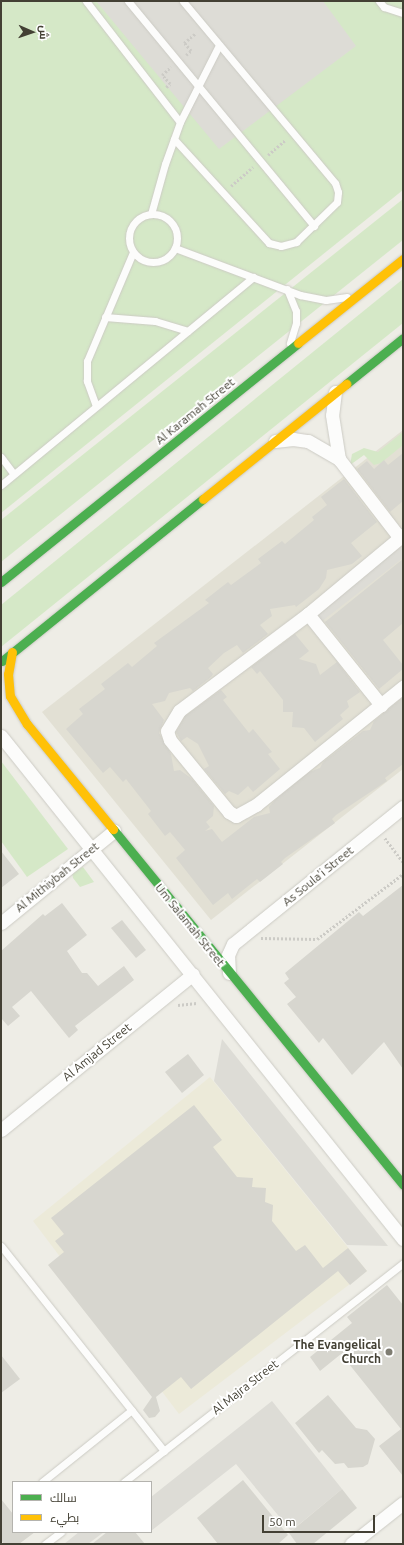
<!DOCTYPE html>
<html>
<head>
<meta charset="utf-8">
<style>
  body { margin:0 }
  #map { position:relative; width:404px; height:1545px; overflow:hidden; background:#eeede6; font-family:Ubuntu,Cairo,sans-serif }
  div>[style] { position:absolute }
  .residential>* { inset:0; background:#e2e0d4 }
  .education>* { inset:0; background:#ecead9 }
  .green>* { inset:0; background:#d5e8c7 }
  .parking>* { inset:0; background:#dddcd6 }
  .building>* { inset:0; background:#d7d6cf }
  .path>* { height:2.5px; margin-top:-1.25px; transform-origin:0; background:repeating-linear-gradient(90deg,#cccbc6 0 2px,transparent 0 4px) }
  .roads { filter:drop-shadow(0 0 1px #cccbc4) drop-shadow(0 0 1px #cccbc4) }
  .lane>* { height:7px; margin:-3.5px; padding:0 3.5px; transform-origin:3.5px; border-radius:3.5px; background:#fcfcfb }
  .lane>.ring { margin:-3.5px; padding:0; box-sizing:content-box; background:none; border:7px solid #fcfcfb; border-radius:50% }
  .street>* { height:13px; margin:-6.5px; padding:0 6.5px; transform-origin:6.5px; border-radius:6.5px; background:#fcfcfb }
  .fast>* { height:9px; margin:-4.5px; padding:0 4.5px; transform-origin:4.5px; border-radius:4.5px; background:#4caf50 }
  .slow>* { height:9px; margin:-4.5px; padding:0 4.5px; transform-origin:4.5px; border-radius:4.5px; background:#ffc107 }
  .dots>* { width:11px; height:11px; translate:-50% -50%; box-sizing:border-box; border:2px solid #fff; border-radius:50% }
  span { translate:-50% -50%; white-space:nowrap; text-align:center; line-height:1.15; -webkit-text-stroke:4px #fff; paint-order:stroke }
  .street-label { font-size:12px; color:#434034 }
  .poi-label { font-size:12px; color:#434034; font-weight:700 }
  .right { translate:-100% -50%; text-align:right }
  .frame { position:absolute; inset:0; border:2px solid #434034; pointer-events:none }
  .legend { position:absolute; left:12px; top:1481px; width:140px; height:52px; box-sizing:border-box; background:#fff; border:1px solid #b4b3ae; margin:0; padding:5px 7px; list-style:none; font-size:12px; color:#434034 }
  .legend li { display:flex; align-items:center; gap:8px; height:20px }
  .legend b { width:20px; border:1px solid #b4b3ae }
  .north { position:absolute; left:12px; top:12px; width:40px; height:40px; -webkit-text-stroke:3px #fff; paint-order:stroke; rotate:92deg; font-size:11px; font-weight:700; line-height:16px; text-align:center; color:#434034 }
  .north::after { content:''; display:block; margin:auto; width:14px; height:18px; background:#434034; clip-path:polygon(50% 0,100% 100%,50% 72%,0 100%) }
  .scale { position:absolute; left:262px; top:1515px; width:113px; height:18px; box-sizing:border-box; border:2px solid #434034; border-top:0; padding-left:5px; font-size:12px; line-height:14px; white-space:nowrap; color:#434034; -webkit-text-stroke:3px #fff; paint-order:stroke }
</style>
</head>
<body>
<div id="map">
  <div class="residential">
    <i style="clip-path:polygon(403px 430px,403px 769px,211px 920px,42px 712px)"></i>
  </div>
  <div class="education">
    <i style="clip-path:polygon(210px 1077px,367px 1271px,179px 1414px,33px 1221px)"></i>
  </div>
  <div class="green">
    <i style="clip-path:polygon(1px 1px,403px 1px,403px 190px,1px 513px)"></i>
    <i style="clip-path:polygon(403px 199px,403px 240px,1px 562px,1px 520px)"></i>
    <i style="clip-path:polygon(403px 279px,403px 323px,1px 647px,1px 605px)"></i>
    <i style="clip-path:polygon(403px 432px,403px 445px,381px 463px,374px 465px,364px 455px,350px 465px,352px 454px,364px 448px,378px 452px)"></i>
    <i style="clip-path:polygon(1px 761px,68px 849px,27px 877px,1px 841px)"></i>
    <i style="clip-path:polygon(83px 867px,94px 882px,80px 887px,73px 878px,72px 873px)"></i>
  </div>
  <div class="parking">
    <i style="clip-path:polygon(96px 1px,323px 1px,356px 46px,219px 149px)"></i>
    <i style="clip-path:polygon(403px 545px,403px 558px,321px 622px,314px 614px)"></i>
    <i style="clip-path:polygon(222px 1039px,388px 1246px,347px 1245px,214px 1081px)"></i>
    <i style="clip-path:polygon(272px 1401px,342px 1489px,291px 1531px,236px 1464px,151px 1531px,151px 1497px)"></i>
    <i style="clip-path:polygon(79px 1532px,104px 1532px,88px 1544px,64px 1544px)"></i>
  </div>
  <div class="building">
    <i style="clip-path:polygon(403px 453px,403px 501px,390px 512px,357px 469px,367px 461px,374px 469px,384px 460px,388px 465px)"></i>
    <i style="clip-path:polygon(344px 479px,377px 522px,351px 543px,362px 556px,352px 564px,327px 570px,326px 578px,319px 589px,296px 607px,295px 605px,270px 609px,272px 616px,260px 625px,268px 634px,243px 653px,237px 645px,224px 653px,208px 668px,213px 674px,211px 677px,193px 691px,190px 688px,169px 693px,165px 701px,152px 704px,164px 720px,159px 733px,171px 754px,174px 771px,180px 770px,192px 779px,214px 806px,213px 816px,206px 822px,210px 827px,205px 831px,212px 829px,222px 842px,254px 817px,270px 813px,269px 807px,275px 800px,309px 772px,320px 768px,323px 762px,363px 731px,370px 730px,374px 721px,403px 697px,403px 764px,385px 778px,387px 781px,336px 815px,332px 819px,335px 823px,285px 858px,281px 862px,283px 864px,260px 882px,257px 879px,232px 899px,228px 893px,213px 905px,176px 858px,185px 850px,170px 832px,165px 836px,148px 814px,151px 811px,126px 779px,123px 782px,110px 767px,103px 773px,66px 729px,83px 714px,79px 709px,105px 689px,101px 684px,128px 663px,132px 667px,157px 646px,154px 643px,209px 603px,205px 600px,228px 582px,231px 585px,261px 563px,258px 559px,282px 541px,285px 544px,314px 520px,312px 517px,327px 505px,321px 497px)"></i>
    <i style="clip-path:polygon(403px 559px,403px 623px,383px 640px,403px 665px,403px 669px,379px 689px,325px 622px)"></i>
    <i style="clip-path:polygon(295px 634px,309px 651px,299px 659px,316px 664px,320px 675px,337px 662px,360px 692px,347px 701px,349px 707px,340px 715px,343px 719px,315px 742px,304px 728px,292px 727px,293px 712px,283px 712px,283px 700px,260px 671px,257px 674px,251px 667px)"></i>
    <i style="clip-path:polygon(221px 690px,227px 697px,223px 700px,249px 733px,253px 729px,272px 752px,268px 754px,280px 769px,253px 792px,248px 786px,238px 795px,229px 791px,225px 794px,204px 769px,209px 766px,198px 744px,187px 737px,181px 741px,176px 732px,185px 716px)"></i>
    <i style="clip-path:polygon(1px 851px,19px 874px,1px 888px)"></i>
    <i style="clip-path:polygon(403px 885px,403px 1069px,384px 1042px,352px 1075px,323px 1038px,319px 1043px,287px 1004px,296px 997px,284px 983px,289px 979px,285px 973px,359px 912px,363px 916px)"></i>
    <i style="clip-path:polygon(62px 903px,87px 935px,67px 951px,82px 973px,87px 973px,98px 986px,124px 966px,134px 980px,75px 1026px,78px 1030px,69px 1038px,31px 991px,12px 1007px,20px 1016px,8px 1026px,1px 1018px,1px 951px,43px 914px,45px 916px)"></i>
    <i style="clip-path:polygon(122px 920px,146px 950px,136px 958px,111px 928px)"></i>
    <i style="clip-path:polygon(188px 1054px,204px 1075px,182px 1093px,165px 1072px)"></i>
    <i style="clip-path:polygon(194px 1105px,222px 1140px,213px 1147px,237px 1177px,253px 1178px,252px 1187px,266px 1188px,265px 1202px,273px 1205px,272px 1221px,296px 1251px,305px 1245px,323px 1268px,348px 1248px,367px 1271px,350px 1285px,338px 1271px,191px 1389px,181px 1377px,156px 1397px,160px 1411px,155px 1417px,149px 1418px,143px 1410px,152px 1397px,48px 1265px,64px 1252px,55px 1241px,64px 1234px,51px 1218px)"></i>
    <i style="clip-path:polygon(387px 1285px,403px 1305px,403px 1476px,379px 1446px,401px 1429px,341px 1354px,320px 1371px,310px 1357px,352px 1323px,347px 1317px)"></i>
    <i style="clip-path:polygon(1px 1355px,20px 1379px,1px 1393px)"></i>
    <i style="clip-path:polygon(328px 1395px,356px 1428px,367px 1430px,375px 1439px,368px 1464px,363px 1467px,348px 1468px,344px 1463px,335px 1464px,322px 1450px,319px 1453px,295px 1423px)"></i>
    <i style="clip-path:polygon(243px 1480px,288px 1535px,278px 1544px,218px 1544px,197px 1518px)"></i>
    <i style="clip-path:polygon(342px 1489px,357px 1508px,313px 1544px,297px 1544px,289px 1533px)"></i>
    <i style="clip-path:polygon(1px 1499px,13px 1514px,13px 1532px,35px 1532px,19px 1544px,4px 1544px,1px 1540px)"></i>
    <i style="clip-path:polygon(107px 1532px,135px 1532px,145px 1544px,92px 1544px)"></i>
  </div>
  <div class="path">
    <i style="left:186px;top:55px;width:6px;rotate:-39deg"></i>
    <i style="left:191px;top:51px;width:11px;rotate:-131deg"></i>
    <i style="left:184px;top:43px;width:16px;rotate:-40deg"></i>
    <i style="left:166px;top:87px;width:5px;rotate:-37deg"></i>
    <i style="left:170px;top:84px;width:12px;rotate:-132deg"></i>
    <i style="left:162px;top:75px;width:12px;rotate:-42deg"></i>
    <i style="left:268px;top:155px;width:23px;rotate:-41deg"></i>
    <i style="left:231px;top:186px;width:29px;rotate:-41deg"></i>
    <i style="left:385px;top:838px;width:30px;rotate:53deg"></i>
    <i style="left:261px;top:938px;width:56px;rotate:1deg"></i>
    <i style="left:317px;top:939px;width:108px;rotate:-37.1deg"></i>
    <i style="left:178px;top:1005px;width:19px;rotate:-6deg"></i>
  </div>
  <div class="roads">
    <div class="lane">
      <i style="left:86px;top:1px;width:153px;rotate:52.2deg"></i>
      <i style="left:128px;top:1px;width:292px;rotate:50.4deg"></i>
      <i style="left:379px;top:1px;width:8px;rotate:50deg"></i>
      <i style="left:384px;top:7px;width:20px;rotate:18deg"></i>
      <i style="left:174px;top:139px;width:141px;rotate:47.6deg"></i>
      <i style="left:269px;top:243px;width:12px;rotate:14deg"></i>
      <i style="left:281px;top:246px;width:16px;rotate:-15deg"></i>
      <i style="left:296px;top:242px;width:57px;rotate:-44.3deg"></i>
      <i style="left:337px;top:202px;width:10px;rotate:-84deg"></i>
      <i style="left:338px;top:192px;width:9px;rotate:-108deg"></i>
      <i style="left:335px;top:183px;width:237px;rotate:-129.9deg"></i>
      <i style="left:151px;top:214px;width:52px;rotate:-74.4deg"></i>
      <i style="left:165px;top:164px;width:45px;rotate:-70.3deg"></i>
      <i style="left:180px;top:122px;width:86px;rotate:-63.1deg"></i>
      <i class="ring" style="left:129px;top:214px;width:41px;height:41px"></i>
      <i style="left:175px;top:248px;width:134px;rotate:20.6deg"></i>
      <i style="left:300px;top:295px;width:26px;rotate:11deg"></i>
      <i style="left:326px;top:300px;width:21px;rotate:-8deg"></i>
      <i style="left:287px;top:289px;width:24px;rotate:68deg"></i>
      <i style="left:296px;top:311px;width:12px;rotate:90deg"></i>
      <i style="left:296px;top:323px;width:21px;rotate:107deg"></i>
      <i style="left:105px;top:317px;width:50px;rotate:4.6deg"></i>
      <i style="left:155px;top:321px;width:34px;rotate:17deg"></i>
      <i style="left:96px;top:406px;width:27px;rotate:-110deg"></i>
      <i style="left:87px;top:381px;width:20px;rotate:-90deg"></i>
      <i style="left:87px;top:361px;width:118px;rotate:-67.1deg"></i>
      <i style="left:1px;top:457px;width:21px;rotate:53deg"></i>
      <i style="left:1px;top:485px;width:327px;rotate:-39.5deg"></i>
      <i style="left:1px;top:1246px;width:262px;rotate:51.5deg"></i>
      <i style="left:42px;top:1482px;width:115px;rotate:-38.7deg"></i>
      <i style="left:124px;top:1482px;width:355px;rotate:-38.1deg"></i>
      <i style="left:45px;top:1544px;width:20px;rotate:-37deg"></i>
    </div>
    <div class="street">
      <i style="left:335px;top:392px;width:23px;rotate:97deg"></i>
      <i style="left:332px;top:415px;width:45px;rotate:81deg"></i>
      <i style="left:275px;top:441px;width:18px;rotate:-6deg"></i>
      <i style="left:293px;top:439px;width:15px;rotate:8deg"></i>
      <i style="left:308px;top:441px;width:36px;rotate:30deg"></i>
      <i style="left:339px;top:459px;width:98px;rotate:52.4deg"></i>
      <i style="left:403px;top:535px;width:124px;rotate:140.3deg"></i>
      <i style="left:308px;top:614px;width:161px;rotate:143.1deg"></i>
      <i style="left:179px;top:711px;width:23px;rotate:121deg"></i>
      <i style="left:167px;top:731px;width:9px;rotate:72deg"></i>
      <i style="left:170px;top:740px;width:93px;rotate:50.7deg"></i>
      <i style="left:229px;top:812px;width:8px;rotate:30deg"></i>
      <i style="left:236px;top:816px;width:23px;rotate:-29deg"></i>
      <i style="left:256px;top:805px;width:189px;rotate:-38.8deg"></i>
      <i style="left:308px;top:614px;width:117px;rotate:51.3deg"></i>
      <i style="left:1px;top:736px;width:644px;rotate:51.37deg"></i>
      <i style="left:1px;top:923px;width:146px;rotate:-39.2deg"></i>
      <i style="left:229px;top:973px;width:18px;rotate:-93deg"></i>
      <i style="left:228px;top:955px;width:12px;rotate:-66deg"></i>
      <i style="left:233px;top:944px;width:218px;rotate:-38.9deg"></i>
      <i style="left:1px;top:1130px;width:247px;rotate:-39.1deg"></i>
      <i style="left:351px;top:1544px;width:66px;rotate:-38.3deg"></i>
    </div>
    <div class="fast">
      <i style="left:346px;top:384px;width:73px;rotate:-38.9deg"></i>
      <i style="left:1px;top:582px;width:381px;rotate:-38.8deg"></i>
      <i style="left:2px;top:661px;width:258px;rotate:-38.9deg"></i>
      <i style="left:113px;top:829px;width:459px;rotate:50.8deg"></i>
    </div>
    <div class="slow">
      <i style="left:298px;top:343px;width:134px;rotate:-38.7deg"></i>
      <i style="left:203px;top:499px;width:184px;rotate:-38.8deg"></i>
      <i style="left:12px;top:652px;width:22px;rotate:100deg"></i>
      <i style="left:8px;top:674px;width:22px;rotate:85deg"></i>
      <i style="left:10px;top:696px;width:33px;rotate:59deg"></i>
      <i style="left:27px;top:724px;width:136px;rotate:50.7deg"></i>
    </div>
  </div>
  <div class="dots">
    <i style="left:389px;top:1352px;background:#7f7d72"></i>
  </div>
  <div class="street-label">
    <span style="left:195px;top:411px;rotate:-39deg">Al Karamah Street</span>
    <span style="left:318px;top:876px;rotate:-39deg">As Soula'i Street</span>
    <span style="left:57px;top:877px;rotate:-39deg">Al Mithiybah Street</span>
    <span style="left:190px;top:925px;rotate:51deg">Um Salamah Street</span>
    <span style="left:97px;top:1052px;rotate:-39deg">Al Amjad Street</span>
    <span style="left:245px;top:1387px;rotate:-38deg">Al Majra Street</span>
  </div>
  <div class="poi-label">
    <span class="right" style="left:381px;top:1352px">The Evangelical<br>Church</span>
  </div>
  <div class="frame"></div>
  <ul class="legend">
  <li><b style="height:5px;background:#4caf50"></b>سالك</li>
  <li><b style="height:5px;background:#ffc107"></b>بطيء</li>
  </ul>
  <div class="north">ش</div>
  <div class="scale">50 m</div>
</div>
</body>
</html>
